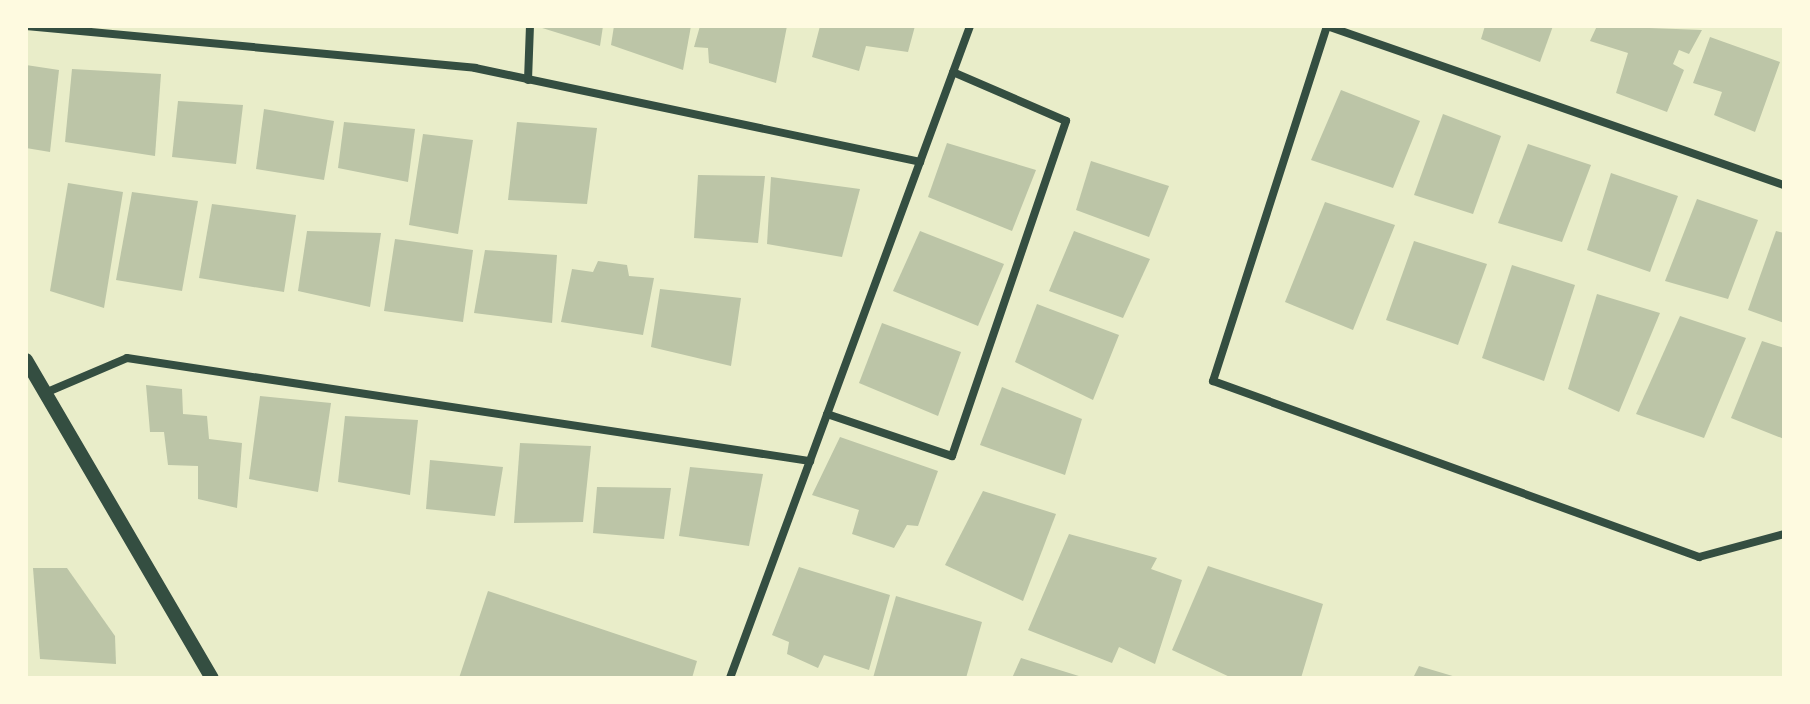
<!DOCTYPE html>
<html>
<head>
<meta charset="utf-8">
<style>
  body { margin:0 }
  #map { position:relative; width:1810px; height:704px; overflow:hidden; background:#e9edc9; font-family:"Nunito Sans",sans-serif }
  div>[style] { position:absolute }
  .building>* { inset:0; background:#bcc5a7 }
  .minor>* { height:8px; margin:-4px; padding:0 4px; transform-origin:4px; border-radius:4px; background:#344e41 }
  .tertiary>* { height:14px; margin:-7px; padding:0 7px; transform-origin:7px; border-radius:7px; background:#344e41 }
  span { translate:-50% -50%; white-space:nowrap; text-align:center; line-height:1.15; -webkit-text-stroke:6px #fefae0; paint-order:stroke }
  .frame { position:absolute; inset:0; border:28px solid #fefae0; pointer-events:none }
</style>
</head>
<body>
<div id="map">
  <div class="building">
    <i style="clip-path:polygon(539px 26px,603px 26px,600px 46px,539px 27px)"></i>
    <i style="clip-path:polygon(614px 26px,691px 26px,683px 70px,611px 45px)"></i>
    <i style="clip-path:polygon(700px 26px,787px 26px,776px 83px,709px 63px,708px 48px,694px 47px)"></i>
    <i style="clip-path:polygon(820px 26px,915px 26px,908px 52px,866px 46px,859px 71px,812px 57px)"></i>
    <i style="clip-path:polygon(1485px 26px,1553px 26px,1540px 62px,1481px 39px)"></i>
    <i style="clip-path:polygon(1597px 26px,1702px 30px,1689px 54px,1679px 50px,1673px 64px,1684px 70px,1667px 112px,1616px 93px,1628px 53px,1590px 41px)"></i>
    <i style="clip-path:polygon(1710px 37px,1780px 62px,1755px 132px,1714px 115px,1722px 92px,1693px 83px)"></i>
    <i style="clip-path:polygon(26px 65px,59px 70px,50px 152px,26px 148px)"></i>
    <i style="clip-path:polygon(72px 69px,161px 74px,155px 156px,65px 142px)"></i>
    <i style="clip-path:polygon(1341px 90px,1420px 121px,1393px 188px,1311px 160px)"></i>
    <i style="clip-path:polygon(178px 101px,243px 105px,236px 164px,172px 157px)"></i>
    <i style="clip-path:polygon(264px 109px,334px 121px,324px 180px,256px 169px)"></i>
    <i style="clip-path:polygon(1443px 114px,1501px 136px,1473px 214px,1414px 195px)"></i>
    <i style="clip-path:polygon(344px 122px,415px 129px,408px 182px,338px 168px)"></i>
    <i style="clip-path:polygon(517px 122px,597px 128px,587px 204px,508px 200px)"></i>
    <i style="clip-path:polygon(423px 134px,473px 140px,458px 234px,409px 225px)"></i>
    <i style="clip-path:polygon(947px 143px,1036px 170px,1012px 231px,928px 197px)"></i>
    <i style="clip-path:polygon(1528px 144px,1591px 165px,1562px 242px,1498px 223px)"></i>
    <i style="clip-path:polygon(1091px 161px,1169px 186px,1149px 237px,1076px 210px)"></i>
    <i style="clip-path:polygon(1611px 173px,1678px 196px,1650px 272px,1587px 250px)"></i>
    <i style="clip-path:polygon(698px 175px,765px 176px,758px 243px,694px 238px)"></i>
    <i style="clip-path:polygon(771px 177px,860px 189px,842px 257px,767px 244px)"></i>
    <i style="clip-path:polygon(68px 183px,123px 192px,104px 308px,50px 291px)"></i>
    <i style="clip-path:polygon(132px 192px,198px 201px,182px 291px,116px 280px)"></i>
    <i style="clip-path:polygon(1697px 199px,1758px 220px,1728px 299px,1665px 281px)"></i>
    <i style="clip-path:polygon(1325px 202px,1395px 225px,1353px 330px,1285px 302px)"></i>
    <i style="clip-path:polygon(212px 204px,296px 215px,284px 292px,199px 278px)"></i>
    <i style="clip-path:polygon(307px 231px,381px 233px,370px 307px,298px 291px)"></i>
    <i style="clip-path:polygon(920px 231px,1004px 264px,978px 326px,893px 291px)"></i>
    <i style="clip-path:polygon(1074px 231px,1150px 259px,1123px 318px,1049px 291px)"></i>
    <i style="clip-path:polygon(1776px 231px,1784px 233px,1784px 323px,1748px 310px)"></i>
    <i style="clip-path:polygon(395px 239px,473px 250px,463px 322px,384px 311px)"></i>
    <i style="clip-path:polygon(1414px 241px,1487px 264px,1458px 345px,1386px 320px)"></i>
    <i style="clip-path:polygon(485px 250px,557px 255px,552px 323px,474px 313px)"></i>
    <i style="clip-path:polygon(598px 261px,627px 265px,629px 276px,654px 278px,643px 335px,561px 322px,572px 269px,593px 272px)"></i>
    <i style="clip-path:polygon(1512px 265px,1575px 285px,1544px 381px,1482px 358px)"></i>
    <i style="clip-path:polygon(660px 289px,741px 298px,731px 366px,651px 347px)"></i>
    <i style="clip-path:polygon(1597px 294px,1660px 313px,1619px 412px,1568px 389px)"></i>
    <i style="clip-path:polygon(1037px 304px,1119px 335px,1093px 400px,1015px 362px)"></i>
    <i style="clip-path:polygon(1680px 316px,1746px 338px,1704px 438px,1636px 414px)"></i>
    <i style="clip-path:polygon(882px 323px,961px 352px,938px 416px,859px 383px)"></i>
    <i style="clip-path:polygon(1762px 341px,1784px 348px,1784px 439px,1731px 418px)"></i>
    <i style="clip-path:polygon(146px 385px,182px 389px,183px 414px,207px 416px,209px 439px,242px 443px,237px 508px,198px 499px,198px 466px,168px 465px,164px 432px,150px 432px)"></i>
    <i style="clip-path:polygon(1002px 387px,1082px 419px,1065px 475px,980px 445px)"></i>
    <i style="clip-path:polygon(260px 396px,331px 403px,318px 492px,249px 479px)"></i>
    <i style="clip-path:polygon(345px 416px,418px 420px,410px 495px,338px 482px)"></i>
    <i style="clip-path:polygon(840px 437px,938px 471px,918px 526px,907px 525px,894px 548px,852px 534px,859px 510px,812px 495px)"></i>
    <i style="clip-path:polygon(520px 443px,591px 446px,583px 522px,514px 523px)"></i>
    <i style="clip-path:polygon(430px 460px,503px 467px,495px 516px,426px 509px)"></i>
    <i style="clip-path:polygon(690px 467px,763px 474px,749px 546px,679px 536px)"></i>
    <i style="clip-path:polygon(597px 487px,671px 488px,664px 539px,593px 533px)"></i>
    <i style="clip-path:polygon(983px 491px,1056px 514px,1023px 601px,945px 565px)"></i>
    <i style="clip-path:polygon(1069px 534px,1157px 558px,1151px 569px,1182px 580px,1155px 664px,1119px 647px,1112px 663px,1028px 630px)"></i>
    <i style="clip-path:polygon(1208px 566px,1323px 604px,1301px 678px,1232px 678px,1172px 650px)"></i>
    <i style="clip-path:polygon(799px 567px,890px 595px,869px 670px,824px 655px,818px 668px,787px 654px,789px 642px,772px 635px)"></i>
    <i style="clip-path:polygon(33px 568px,67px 568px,115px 636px,116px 664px,40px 659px)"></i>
    <i style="clip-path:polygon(488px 591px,697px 661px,692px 678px,459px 678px)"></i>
    <i style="clip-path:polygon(896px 596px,982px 622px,966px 678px,873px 678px)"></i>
    <i style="clip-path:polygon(1021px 658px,1082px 677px,1082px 678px,1012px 678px)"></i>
    <i style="clip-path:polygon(1419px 666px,1456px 677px,1456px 678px,1413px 678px)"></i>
  </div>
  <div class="minor">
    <i style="left:26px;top:26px;width:451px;rotate:5.3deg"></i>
    <i style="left:475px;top:68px;width:455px;rotate:11.9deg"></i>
    <i style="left:1327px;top:26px;width:373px;rotate:107.8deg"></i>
    <i style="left:1213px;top:381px;width:517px;rotate:19.91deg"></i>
    <i style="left:1699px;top:557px;width:88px;rotate:-15.1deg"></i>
    <i style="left:1327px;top:26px;width:484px;rotate:19.2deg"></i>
    <i style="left:528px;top:80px;width:54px;rotate:-87.9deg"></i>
    <i style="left:45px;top:393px;width:89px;rotate:-23.1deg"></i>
    <i style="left:127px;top:358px;width:691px;rotate:8.58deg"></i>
    <i style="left:827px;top:414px;width:132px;rotate:18.6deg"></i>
    <i style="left:952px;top:456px;width:354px;rotate:-71.2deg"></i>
    <i style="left:1066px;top:121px;width:123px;rotate:-156.6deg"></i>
    <i style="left:730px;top:678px;width:695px;rotate:-69.79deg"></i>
  </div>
  <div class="tertiary">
    <i style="left:26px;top:360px;width:368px;rotate:59.7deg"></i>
  </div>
  <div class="frame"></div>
</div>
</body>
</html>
